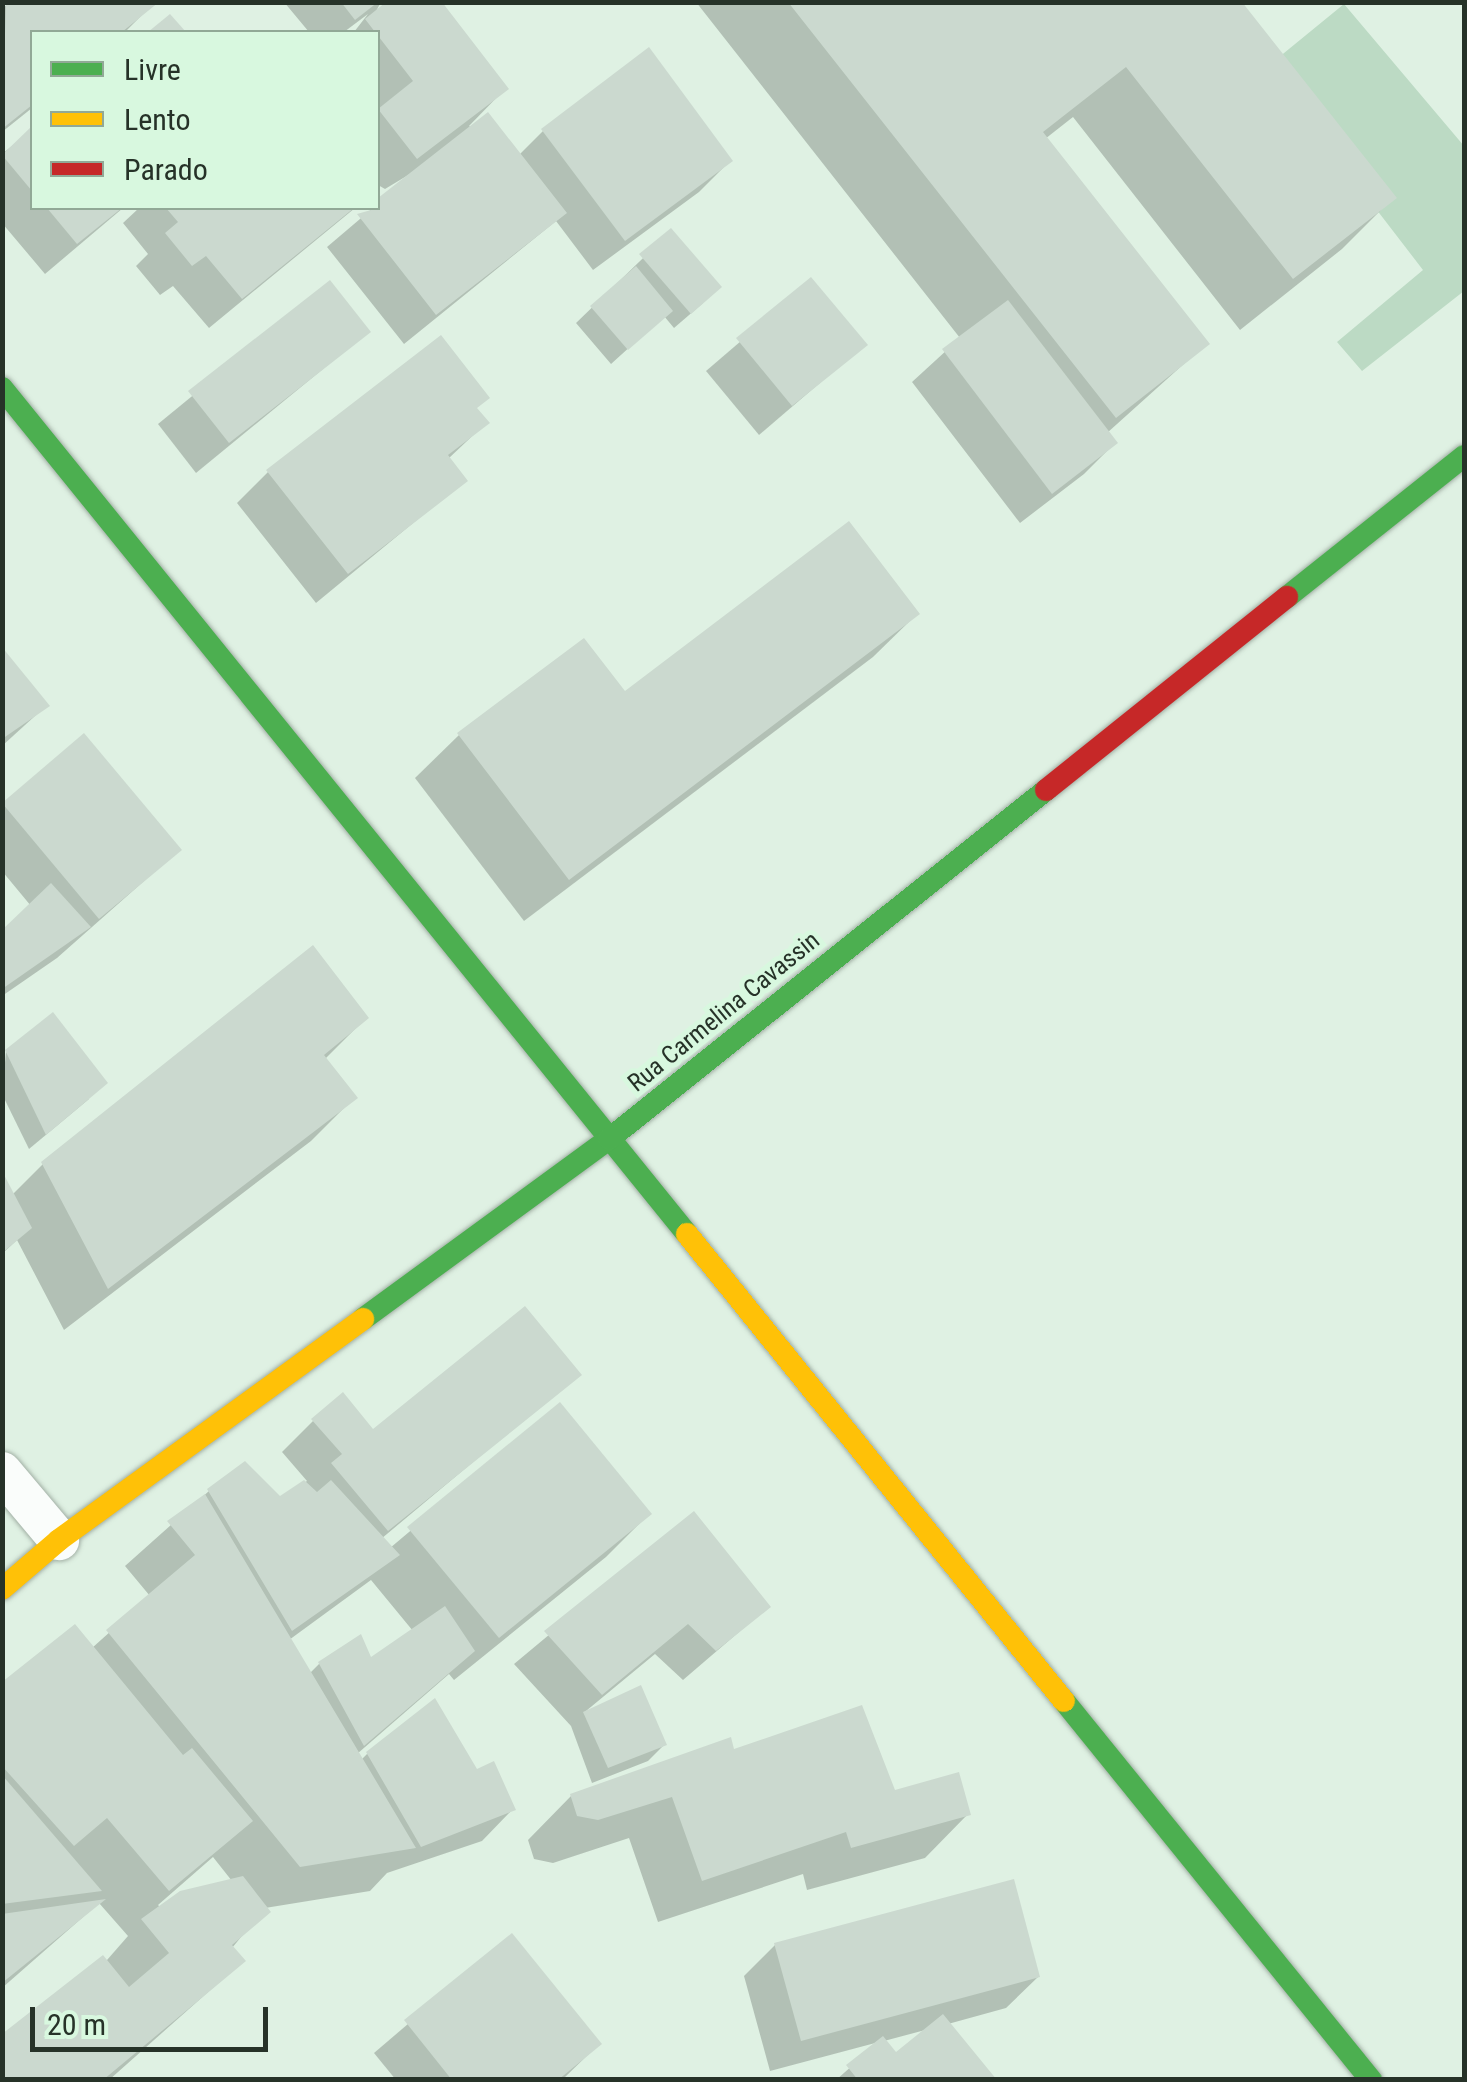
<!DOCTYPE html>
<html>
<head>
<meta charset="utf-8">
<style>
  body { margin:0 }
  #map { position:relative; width:1467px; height:2082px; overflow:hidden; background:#dff1e3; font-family:"Roboto Condensed",sans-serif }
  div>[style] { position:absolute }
  .green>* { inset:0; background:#bcdac4 }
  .shadow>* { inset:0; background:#0003 }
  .building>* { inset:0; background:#cbd9cf }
  .roads { filter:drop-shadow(0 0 2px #a2b0a5) drop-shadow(0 0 2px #a2b0a5) }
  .lane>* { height:40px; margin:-20px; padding:0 20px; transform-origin:20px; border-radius:20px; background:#fafdfb }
  .fast>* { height:22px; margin:-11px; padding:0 11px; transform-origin:11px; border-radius:11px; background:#4caf50 }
  .slow>* { height:22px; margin:-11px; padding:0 11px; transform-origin:11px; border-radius:11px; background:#ffc107 }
  .jam>* { height:22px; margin:-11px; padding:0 11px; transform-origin:11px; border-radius:11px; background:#c62828 }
  span { translate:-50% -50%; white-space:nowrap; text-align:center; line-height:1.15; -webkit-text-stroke:10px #d8f8df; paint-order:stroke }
  .street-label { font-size:25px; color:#263228 }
  .frame { position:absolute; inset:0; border:5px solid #263228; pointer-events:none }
  .legend { position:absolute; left:30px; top:30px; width:350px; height:180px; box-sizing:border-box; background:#d8f8df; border:2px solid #91a996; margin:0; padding:12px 18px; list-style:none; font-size:30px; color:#263228 }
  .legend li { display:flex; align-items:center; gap:20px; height:50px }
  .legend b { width:50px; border:2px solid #91a996 }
  .scale { position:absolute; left:30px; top:2007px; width:238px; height:45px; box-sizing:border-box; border:5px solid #263228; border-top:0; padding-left:12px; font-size:30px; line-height:35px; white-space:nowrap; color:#263228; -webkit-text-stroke:8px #d8f8df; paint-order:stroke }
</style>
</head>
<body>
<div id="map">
  <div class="green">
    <i style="clip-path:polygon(1344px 4px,1464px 146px,1464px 291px,1362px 371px,1337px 342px,1423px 270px,1267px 67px)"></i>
  </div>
  <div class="shadow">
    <i style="clip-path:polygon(10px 2px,153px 4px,125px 32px,32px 32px,32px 108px,2px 132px,2px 9px)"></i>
    <i style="clip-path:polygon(284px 2px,381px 2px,374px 15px,506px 88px,469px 126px,519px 155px,543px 131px,730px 161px,699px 192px,593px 270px,556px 221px,404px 344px,327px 247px,420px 168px,385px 189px,378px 185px,378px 32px,354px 32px,368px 14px,344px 32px,309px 32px)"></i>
    <i style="clip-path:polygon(696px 2px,1239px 2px,1394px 197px,1342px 249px,1240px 330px,1073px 117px,1045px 139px,1206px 344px,1107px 433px,1115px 443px,1084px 474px,1020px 523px,912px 382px,960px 338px)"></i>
    <i style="clip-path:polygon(32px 130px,32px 208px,123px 208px,45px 274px,2px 223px,2px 154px)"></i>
    <i style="clip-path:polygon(139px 208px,355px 208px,209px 328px,173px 286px,160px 295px,136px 266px,148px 254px,123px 223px)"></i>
    <i style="clip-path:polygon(671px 231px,703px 303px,674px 328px,664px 316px,611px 364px,576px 323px)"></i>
    <i style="clip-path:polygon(811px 281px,864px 345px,759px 435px,706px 371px)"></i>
    <i style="clip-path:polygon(330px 283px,368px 332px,196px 473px,158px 424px)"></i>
    <i style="clip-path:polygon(475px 409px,486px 423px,448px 459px,464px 481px,316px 603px,237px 503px,268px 472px)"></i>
    <i style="clip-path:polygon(917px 614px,873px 657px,524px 921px,415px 778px,459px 735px)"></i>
    <i style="clip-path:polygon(2px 651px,47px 705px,2px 746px)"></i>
    <i style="clip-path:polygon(83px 736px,179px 850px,57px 958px,2px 996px,2px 933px,31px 906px,2px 871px,2px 804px)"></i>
    <i style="clip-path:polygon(366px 1018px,325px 1059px,354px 1098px,311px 1141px,64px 1330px,17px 1240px,2px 1254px,2px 1177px,12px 1195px,43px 1164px)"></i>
    <i style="clip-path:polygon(6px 1052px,89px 1099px,29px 1149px,2px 1094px)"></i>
    <i style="clip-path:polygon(evenodd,578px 1374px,381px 1539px,390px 1548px,560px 1405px,649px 1514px,606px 1557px,454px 1680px,449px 1674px,357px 1754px,361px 1760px,367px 1754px,476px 1772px,513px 1809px,482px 1841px,387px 1873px,370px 1891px,265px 1908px,232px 1948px,243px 1961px,109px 2080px,2px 2080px,128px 1936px,99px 1903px,2px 1988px,2px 1685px,92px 1648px,150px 1596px,125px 1566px,209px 1491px,280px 1499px,307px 1481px,282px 1452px,313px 1421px,372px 1432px,578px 1374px,371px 1580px,413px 1631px,370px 1661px,319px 1664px,309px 1674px,289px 1640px,371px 1580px,578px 1374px,213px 1857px,232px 1881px,161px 1908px,158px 1905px,213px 1857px)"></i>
    <i style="clip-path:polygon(694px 1514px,768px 1607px,683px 1680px,655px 1654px,586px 1711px,664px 1745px,648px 1761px,592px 1783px,571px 1726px,514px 1664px)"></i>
    <i style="clip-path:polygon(894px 1793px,968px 1814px,925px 1858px,807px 1890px,803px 1874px,658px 1922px,629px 1838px,553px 1863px,534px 1859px,528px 1840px,571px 1796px)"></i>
    <i style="clip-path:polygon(511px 1936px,599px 2044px,562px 2080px,396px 2080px,374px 2053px)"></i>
    <i style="clip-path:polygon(evenodd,775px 1945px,1038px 1977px,1006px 2008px,948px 2024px,994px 2080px,836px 2080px,879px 2042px,770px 2071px,744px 1976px,775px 1945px,929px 2029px,896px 2056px,884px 2041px,929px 2029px)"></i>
  </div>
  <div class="building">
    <i style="clip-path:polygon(6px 2px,159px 2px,122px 32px,32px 32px,32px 105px,2px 129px)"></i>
    <i style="clip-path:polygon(341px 2px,378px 2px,355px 20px)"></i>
    <i style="clip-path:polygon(386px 2px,442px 2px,509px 89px,417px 159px,378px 109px,413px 81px,365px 19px)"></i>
    <i style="clip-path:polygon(788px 2px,1242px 2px,1397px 198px,1293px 279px,1126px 67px,1043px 132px,1210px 344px,1116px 418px)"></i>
    <i style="clip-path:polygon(170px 14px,186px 32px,148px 32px)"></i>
    <i style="clip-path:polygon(649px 47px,733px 161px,625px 241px,541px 129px)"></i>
    <i style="clip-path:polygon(488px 112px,567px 213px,436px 315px,357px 214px,378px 208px,378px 198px)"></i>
    <i style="clip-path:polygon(32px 126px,32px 191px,2px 155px)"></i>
    <i style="clip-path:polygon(47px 208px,122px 208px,77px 244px)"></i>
    <i style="clip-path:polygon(166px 208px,354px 208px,242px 299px,206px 256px,192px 266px,165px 233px,178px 222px)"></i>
    <i style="clip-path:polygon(671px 228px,722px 287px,691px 314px,639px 254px)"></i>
    <i style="clip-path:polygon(636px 266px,673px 311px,628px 350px,590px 306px)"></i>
    <i style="clip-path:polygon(811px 277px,868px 345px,792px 406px,736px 338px)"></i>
    <i style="clip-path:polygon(330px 280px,371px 332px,229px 443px,188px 391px)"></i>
    <i style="clip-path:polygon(1008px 300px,1118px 443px,1052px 494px,942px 349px)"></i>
    <i style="clip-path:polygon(441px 335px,490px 398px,477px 408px,490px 423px,448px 455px,468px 481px,348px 574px,266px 470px)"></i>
    <i style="clip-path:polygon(849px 521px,920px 614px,569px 880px,457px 733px,584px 638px,625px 691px)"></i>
    <i style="clip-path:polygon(2px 647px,50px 706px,2px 739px)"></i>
    <i style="clip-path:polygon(84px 733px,182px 850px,99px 919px,2px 803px)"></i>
    <i style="clip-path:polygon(51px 883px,91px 927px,2px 989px,2px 930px)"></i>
    <i style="clip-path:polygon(313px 945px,369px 1018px,324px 1055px,358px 1098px,108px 1289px,41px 1162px)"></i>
    <i style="clip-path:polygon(53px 1012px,108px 1083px,46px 1135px,5px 1050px)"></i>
    <i style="clip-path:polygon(2px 1171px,32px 1228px,2px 1253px)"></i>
    <i style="clip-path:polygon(525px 1306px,582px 1375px,388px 1531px,331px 1463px,342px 1454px,311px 1419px,343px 1392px,373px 1429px)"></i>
    <i style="clip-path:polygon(560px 1402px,652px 1514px,499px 1638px,407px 1527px)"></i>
    <i style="clip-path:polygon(245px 1461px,280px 1496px,304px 1480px,317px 1492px,331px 1480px,400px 1555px,292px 1631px,207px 1489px)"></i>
    <i style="clip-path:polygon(205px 1494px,416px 1848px,300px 1867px,106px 1630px,195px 1555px,167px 1521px)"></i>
    <i style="clip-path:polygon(694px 1511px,771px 1607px,716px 1651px,688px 1624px,602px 1695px,544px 1631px)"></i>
    <i style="clip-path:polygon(445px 1606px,475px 1651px,364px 1746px,318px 1662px,361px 1634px,371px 1657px)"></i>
    <i style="clip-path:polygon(75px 1624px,183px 1755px,192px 1748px,253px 1821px,169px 1891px,107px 1818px,74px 1846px,2px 1766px,2px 1682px)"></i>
    <i style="clip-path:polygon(641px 1685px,667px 1745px,608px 1768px,583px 1712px)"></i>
    <i style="clip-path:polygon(435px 1698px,477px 1769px,494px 1761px,516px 1810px,421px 1847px,366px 1752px)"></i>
    <i style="clip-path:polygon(862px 1705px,895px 1790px,959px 1772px,971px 1815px,851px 1848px,846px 1832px,702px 1881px,672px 1797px,598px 1820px,577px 1816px,570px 1794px,731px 1737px,734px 1749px)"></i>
    <i style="clip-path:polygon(2px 1775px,102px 1891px,2px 1904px)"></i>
    <i style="clip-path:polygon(243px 1876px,271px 1912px,232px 1945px,246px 1961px,103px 2080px,2px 2080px,2px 2034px,103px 1955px,129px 1987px,169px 1953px,141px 1919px,180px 1891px)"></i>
    <i style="clip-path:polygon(1014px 1879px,1040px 1977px,801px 2041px,774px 1943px)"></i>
    <i style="clip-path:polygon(106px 1899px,2px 1983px,2px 1914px)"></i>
    <i style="clip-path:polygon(512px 1933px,602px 2044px,558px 2080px,452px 2080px,404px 2020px)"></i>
    <i style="clip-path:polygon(943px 2014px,997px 2080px,858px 2080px,846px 2065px,883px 2036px,896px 2052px)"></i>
  </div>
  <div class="roads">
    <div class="lane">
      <i style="left:2px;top:1472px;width:89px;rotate:50deg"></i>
    </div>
    <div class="fast">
      <i style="left:2px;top:388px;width:1089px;rotate:51deg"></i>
      <i style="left:1287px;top:597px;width:226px;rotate:-38.5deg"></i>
      <i style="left:363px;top:1319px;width:305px;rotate:-36.2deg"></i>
      <i style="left:609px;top:1139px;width:559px;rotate:-38.61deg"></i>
      <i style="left:1064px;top:1701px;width:488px;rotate:51deg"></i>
    </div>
    <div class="slow">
      <i style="left:687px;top:1234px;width:600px;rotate:51.09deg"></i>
      <i style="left:2px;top:1589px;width:75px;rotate:-40.7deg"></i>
      <i style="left:59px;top:1540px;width:376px;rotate:-36deg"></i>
    </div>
    <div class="jam">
      <i style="left:1046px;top:790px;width:309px;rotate:-38.7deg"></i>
    </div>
  </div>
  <div class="street-label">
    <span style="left:724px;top:1012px;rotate:-39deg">Rua Carmelina Cavassin</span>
  </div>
  <div class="frame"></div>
  <ul class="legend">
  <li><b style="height:12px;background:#4caf50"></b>Livre</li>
  <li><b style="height:12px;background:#ffc107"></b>Lento</li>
  <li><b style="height:12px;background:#c62828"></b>Parado</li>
  </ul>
  <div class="scale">20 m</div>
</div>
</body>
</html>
